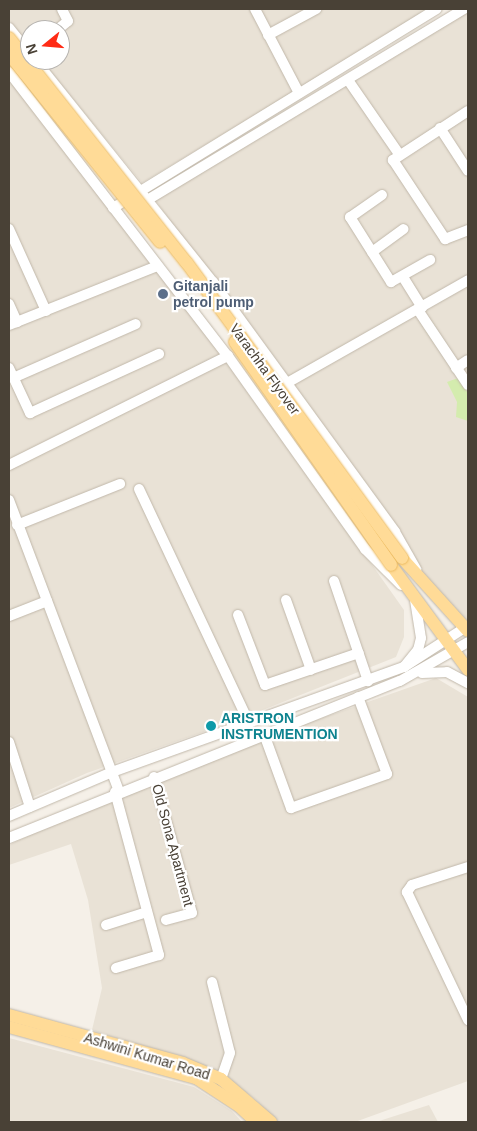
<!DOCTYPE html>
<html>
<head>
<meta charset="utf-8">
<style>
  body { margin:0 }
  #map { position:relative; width:477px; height:1131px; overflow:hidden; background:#f5f0e8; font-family:Arial,sans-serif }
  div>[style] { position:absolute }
  .residential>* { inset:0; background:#e9e2d6 }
  .green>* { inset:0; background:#d4ecae }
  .roads { filter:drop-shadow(0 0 1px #c1b8aa) drop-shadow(0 0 1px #c1b8aa) }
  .minor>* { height:10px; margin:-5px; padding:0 5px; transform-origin:5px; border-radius:5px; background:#fff }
  .major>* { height:12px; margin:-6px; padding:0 6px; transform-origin:6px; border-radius:6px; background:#ffdb97 }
  .bridges { filter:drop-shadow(0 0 1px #ecba5f) drop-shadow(0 0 1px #ecba5f) }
  .major-bridge>* { height:12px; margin:-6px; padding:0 6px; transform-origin:6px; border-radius:6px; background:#ffdb97 }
  .dots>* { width:14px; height:14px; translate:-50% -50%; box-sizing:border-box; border:2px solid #fff; border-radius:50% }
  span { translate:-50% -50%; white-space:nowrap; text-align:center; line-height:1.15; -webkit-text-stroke:4.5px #fff; paint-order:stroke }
  .service-label { font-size:14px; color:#4e5e75; font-weight:700 }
  .left { translate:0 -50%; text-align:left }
  .street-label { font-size:14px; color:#494136 }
  .culture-label { font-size:14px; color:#0d838f; font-weight:700 }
  .frame { position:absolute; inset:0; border:10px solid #494136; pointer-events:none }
  .north { position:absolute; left:20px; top:20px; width:50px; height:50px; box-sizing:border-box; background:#fff; border:1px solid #b6b3af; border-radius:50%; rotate:253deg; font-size:14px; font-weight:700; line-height:20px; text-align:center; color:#494136 }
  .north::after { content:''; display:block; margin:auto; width:18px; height:22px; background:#ff2b15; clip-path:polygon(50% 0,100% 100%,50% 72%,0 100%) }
</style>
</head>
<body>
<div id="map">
  <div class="residential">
    <i style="clip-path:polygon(9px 9px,431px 9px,142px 183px,41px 60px,60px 60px,60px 30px,30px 30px,30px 46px,9px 20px)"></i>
    <i style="clip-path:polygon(468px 9px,468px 625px,427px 582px,411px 550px,155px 200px)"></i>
    <i style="clip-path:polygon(9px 78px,222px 353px,404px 610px,404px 637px,396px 657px,243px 718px,87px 773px,9px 808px)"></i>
    <i style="clip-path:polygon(436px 678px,468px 697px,468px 1081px,355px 1122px,277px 1122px,255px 1099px,216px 1071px,92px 1030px,102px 988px,88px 900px,71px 844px,9px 865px,9px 845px,154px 777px)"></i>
    <i style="clip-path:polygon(9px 1038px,194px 1087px,232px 1111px,242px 1122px,9px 1122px)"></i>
    <i style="clip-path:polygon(429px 1105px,438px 1122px,376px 1122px)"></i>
  </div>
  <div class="green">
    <i style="clip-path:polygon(458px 378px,468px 393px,468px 421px,456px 417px,457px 402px,447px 382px)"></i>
  </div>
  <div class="roads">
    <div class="minor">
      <i style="left:255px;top:9px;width:95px;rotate:62.4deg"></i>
      <i style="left:9px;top:28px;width:33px;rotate:51deg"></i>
      <i style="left:57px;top:30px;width:14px;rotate:-39deg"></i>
      <i style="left:68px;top:21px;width:13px;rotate:-117deg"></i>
      <i style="left:268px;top:35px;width:55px;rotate:-28.4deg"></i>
      <i style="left:35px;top:60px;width:285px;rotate:51.3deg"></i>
      <i style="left:213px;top:282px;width:309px;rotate:53.9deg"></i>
      <i style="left:395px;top:532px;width:43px;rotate:60.4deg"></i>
      <i style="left:9px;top:72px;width:359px;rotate:52.4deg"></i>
      <i style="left:228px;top:356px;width:237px;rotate:54.6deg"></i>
      <i style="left:365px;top:549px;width:51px;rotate:45deg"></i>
      <i style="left:348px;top:80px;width:90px;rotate:55.4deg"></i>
      <i style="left:468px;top:111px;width:90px;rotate:146.8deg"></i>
      <i style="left:393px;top:160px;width:95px;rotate:56.6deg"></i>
      <i style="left:445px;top:239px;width:25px;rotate:-21deg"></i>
      <i style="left:440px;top:128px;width:51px;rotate:56.9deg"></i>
      <i style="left:382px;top:195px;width:39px;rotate:145deg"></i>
      <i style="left:350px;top:217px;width:77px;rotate:57.8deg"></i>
      <i style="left:391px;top:282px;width:45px;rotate:-29.4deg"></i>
      <i style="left:144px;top:202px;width:374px;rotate:-31.1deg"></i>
      <i style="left:113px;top:208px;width:380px;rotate:-31.6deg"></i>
      <i style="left:9px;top:229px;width:90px;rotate:65.7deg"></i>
      <i style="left:372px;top:252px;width:39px;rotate:-36deg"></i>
      <i style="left:403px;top:277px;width:36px;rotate:58deg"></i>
      <i style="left:9px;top:304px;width:20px;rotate:66deg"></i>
      <i style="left:418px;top:310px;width:90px;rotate:56.3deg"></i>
      <i style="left:9px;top:325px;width:159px;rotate:-21.7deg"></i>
      <i style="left:9px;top:368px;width:50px;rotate:65deg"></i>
      <i style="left:30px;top:413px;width:142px;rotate:-24.6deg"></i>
      <i style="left:456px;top:368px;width:14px;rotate:-34deg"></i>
      <i style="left:13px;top:378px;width:134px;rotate:-23.7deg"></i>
      <i style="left:280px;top:387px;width:216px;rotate:-29.6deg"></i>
      <i style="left:9px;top:465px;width:245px;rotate:-26.5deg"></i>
      <i style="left:139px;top:489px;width:259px;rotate:64.8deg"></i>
      <i style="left:9px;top:500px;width:311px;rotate:69.3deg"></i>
      <i style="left:17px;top:525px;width:111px;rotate:-21.7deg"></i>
      <i style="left:334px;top:581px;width:106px;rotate:71.2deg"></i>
      <i style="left:286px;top:600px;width:74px;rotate:70.3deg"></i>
      <i style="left:238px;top:615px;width:75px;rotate:68.9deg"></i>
      <i style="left:265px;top:685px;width:99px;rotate:-18.8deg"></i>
      <i style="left:9px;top:616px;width:41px;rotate:-21.5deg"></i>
      <i style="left:404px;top:667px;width:22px;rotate:-51deg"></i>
      <i style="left:418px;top:650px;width:12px;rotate:-76deg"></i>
      <i style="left:421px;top:638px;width:37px;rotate:-99deg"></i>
      <i style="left:422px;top:673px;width:25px;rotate:-2deg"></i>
      <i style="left:447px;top:672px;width:24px;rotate:28deg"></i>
      <i style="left:264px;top:734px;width:79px;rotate:70deg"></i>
      <i style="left:291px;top:808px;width:102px;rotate:-19.5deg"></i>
      <i style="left:387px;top:774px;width:82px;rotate:-110.6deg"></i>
      <i style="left:9px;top:742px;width:68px;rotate:72.1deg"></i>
      <i style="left:154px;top:777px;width:141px;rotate:74.4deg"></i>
      <i style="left:192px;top:913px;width:27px;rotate:165deg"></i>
      <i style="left:115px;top:792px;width:169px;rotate:74.9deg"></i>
      <i style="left:159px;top:955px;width:45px;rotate:163.2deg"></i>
      <i style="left:9px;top:816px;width:112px;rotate:-23.1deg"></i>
      <i style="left:112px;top:772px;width:310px;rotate:-19.8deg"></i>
      <i style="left:404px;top:667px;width:74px;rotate:-32.8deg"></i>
      <i style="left:9px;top:838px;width:421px;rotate:-21.9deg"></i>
      <i style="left:400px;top:681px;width:78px;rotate:-29.8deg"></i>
      <i style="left:468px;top:867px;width:59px;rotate:162.2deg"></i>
      <i style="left:412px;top:885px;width:9px;rotate:126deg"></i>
      <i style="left:407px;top:892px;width:142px;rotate:64.5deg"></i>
      <i style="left:106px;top:925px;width:43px;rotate:-17.6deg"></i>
      <i style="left:212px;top:982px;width:73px;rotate:75.8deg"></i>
      <i style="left:230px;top:1053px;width:28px;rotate:109deg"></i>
    </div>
    <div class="major">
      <i style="left:402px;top:558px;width:98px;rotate:47.9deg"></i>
      <i style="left:391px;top:565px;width:130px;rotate:53.7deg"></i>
      <i style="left:9px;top:1015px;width:180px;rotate:15.4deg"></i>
      <i style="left:183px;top:1063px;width:41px;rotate:22.8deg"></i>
      <i style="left:221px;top:1079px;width:66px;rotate:40.7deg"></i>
      <i style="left:9px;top:1027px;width:194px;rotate:15.3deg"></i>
      <i style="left:196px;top:1078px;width:51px;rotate:33.1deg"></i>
      <i style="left:239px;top:1106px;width:23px;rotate:43deg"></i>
    </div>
  </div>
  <div class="bridges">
    <div class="major-bridge">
      <i style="left:9px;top:38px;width:287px;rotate:51.7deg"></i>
      <i style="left:187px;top:263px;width:365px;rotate:53.9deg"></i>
      <i style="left:9px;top:54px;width:241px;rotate:51.2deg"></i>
      <i style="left:235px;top:342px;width:272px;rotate:55deg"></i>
    </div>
  </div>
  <div class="dots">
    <i style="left:163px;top:294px;background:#5c6f8a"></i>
    <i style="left:211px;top:726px;background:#0f9aa8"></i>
  </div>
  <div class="service-label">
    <span class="left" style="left:173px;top:294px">Gitanjali<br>petrol pump</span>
  </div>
  <div class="street-label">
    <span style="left:265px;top:369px;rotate:54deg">Varachha Flyover</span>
    <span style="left:173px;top:845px;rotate:75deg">Old Sona Apartment</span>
    <span style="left:147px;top:1056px;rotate:17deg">Ashwini Kumar Road</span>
  </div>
  <div class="culture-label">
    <span class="left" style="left:221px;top:726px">ARISTRON<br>INSTRUMENTION</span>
  </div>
  <div class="frame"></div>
  <div class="north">N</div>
</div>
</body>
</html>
